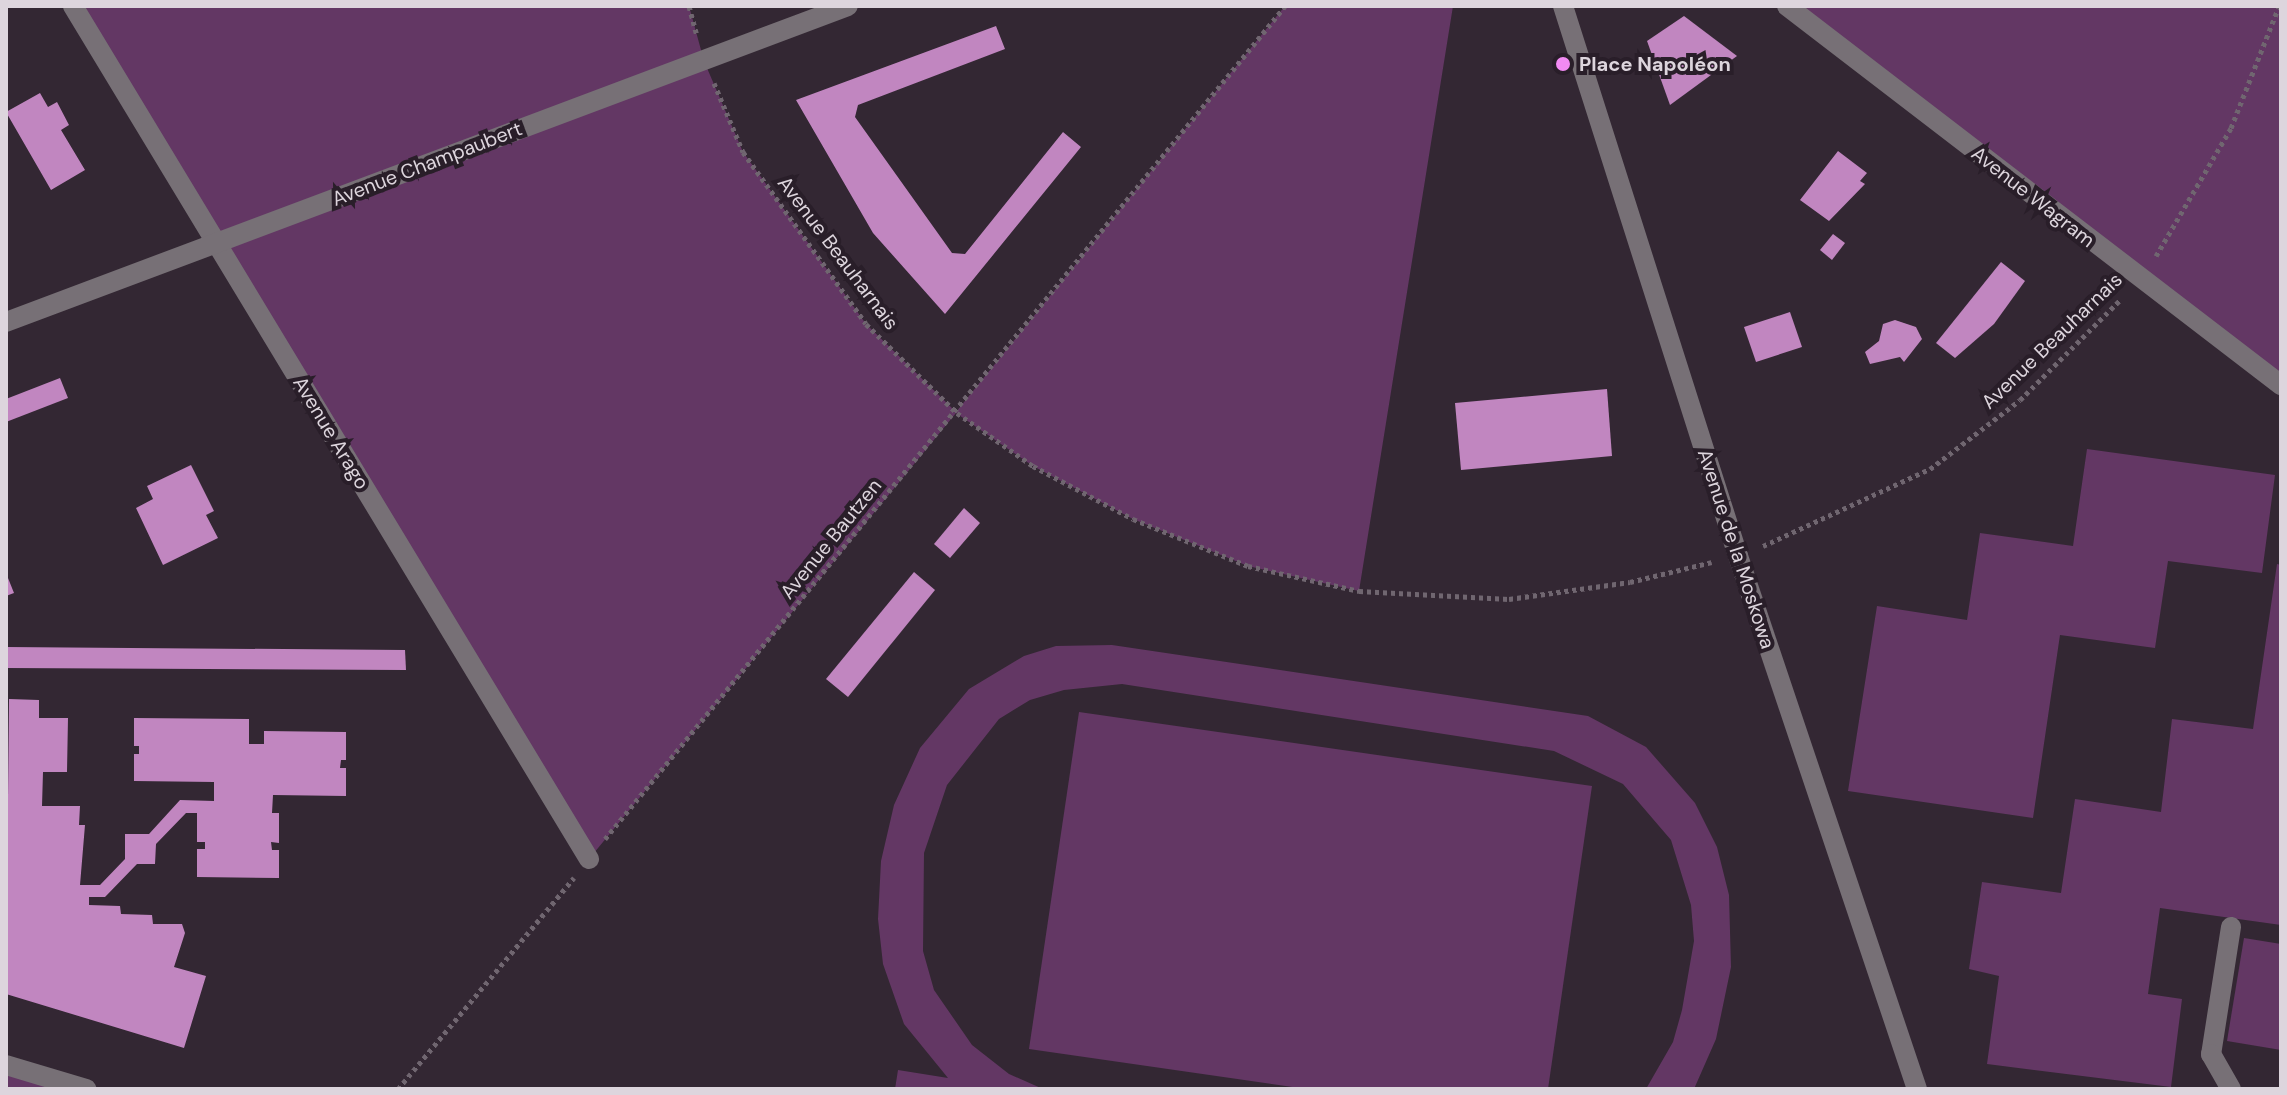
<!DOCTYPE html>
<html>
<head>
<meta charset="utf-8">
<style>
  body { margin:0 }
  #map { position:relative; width:2287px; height:1095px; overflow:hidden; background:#332733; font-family:"DM Sans",sans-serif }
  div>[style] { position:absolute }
  .green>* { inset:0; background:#633764 }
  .building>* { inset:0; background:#c186c0 }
  .path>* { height:5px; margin-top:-2.5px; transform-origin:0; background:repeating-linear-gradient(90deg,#706670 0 4px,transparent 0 8px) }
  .minor>* { height:20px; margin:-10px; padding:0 10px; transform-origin:10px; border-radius:10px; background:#777076 }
  .dots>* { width:22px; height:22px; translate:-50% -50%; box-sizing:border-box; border:4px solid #291e29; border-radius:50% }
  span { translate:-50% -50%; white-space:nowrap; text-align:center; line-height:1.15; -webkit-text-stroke:8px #291e29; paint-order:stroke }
  .poi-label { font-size:20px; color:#ddd5dd; font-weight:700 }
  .left { translate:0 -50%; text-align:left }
  .street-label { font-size:20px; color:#ddd5dd }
  .frame { position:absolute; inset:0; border:8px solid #ddd5dd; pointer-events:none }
</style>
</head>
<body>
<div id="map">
  <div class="green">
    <i style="clip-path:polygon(73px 6px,689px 6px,704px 61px,743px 152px,866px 324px,956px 412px,1285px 6px,1453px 6px,1359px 591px,1248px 566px,1133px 519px,1033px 466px,956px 413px,589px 859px)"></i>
    <i style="clip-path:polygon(1787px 6px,2281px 6px,2281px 385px)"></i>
    <i style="clip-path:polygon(2087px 449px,2275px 475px,2262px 573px,2168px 561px,2155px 648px,2060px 635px,2033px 818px,1848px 791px,1877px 606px,1967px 620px,1980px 533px,2073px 546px)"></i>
    <i style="clip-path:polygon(2277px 564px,2281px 565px,2281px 925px,2160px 908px,2148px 994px,2182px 999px,2171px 1087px,1987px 1064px,1999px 976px,1969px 969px,1982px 882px,2061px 893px,2075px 799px,2161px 812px,2172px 719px,2253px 729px)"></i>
    <i style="clip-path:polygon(1112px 645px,1588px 716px,1646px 747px,1695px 803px,1717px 847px,1729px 895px,1731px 967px,1716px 1039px,1694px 1089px,1646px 1089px,1673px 1042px,1682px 1010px,1694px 941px,1691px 905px,1671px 840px,1623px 784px,1554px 751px,1122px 684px,1064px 690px,1030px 700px,999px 719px,947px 785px,924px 853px,923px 951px,934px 990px,972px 1045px,1009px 1074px,1043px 1089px,895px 1089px,898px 1070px,948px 1078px,904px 1024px,883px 964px,878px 919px,881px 861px,894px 805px,920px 748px,969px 689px,1024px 656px,1056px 646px)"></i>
    <i style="clip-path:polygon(1079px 712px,1592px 786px,1548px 1089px,1306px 1089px,1029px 1049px)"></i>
    <i style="clip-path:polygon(2244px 938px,2281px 944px,2281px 1050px,2227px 1041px)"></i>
    <i style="clip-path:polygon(6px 1065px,86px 1089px,6px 1089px)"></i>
  </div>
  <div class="building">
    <i style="clip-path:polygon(1684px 16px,1737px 56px,1670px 105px,1647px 41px)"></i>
    <i style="clip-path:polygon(996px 26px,1005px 49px,858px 105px,855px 117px,952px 253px,965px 254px,1063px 132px,1081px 147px,945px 314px,873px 233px,796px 100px)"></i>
    <i style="clip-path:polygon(40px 93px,48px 107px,57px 102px,69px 125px,61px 130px,85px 170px,51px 190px,6px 112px)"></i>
    <i style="clip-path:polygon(1838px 151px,1867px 173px,1860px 181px,1865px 184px,1829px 221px,1800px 200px)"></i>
    <i style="clip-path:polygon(1833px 234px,1845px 243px,1832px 260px,1820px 250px)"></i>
    <i style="clip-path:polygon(2001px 262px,2025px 281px,1994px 324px,1955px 358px,1936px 343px)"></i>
    <i style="clip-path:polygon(1790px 312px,1802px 347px,1756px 362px,1744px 327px)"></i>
    <i style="clip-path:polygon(1895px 320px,1916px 327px,1922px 339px,1904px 362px,1900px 357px,1870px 364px,1865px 352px,1879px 341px,1883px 324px)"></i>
    <i style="clip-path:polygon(60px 378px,68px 398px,6px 422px,6px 399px)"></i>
    <i style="clip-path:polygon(1607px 389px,1612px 456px,1461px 470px,1455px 403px)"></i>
    <i style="clip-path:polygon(191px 465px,214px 511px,206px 515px,218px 538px,163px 565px,136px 508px,153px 499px,147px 486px)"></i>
    <i style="clip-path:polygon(964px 508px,980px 523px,950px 558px,934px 544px)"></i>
    <i style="clip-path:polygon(914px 572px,935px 590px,848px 697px,826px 679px)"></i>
    <i style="clip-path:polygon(6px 573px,14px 593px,6px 596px)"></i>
    <i style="clip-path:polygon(6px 647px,405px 650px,406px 670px,6px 668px)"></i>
    <i style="clip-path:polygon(9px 699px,39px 700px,39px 718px,68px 718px,67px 772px,43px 772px,42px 806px,80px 806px,79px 825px,85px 825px,80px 885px,100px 885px,125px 859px,125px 834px,149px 834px,180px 800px,214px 801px,214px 782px,134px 781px,134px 754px,139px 754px,139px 746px,134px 746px,134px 718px,249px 719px,249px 744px,264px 744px,264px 731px,346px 732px,346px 760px,341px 760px,340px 768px,346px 768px,346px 796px,273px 795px,272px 813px,279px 813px,279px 843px,271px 842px,272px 850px,279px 850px,279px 878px,197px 877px,197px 849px,205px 849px,205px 842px,197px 842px,197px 813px,186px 813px,156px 844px,155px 864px,137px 864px,105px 897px,89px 897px,89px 905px,120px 906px,121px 914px,152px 915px,153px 924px,182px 924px,185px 933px,174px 967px,206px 976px,184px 1048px,6px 994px)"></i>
  </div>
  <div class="path">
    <i style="left:689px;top:6px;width:31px;rotate:75deg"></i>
    <i style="left:714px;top:83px;width:75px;rotate:67.2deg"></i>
    <i style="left:743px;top:152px;width:211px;rotate:54.4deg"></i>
    <i style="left:866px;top:324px;width:127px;rotate:44.4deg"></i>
    <i style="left:957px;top:413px;width:93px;rotate:34.9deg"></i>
    <i style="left:1033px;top:466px;width:113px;rotate:27.9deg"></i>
    <i style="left:1133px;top:519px;width:124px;rotate:22.2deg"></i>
    <i style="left:1248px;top:566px;width:114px;rotate:12.7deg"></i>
    <i style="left:1359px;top:591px;width:150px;rotate:3.1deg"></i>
    <i style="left:1509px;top:599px;width:122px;rotate:-8deg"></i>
    <i style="left:1630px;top:582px;width:84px;rotate:-13.7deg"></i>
    <i style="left:2156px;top:256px;width:148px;rotate:-59.6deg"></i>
    <i style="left:2231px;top:128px;width:131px;rotate:-68.5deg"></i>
    <i style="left:1763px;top:546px;width:184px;rotate:-24.8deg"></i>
    <i style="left:1930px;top:469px;width:113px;rotate:-37.5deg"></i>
    <i style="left:2020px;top:400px;width:144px;rotate:-45deg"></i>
    <i style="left:605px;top:839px;width:1075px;rotate:-50.77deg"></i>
    <i style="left:398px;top:1089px;width:275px;rotate:-50.2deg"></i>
  </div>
  <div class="minor">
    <i style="left:73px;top:6px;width:997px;rotate:58.83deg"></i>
    <i style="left:1563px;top:6px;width:577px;rotate:72.35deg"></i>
    <i style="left:1738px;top:556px;width:562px;rotate:71.44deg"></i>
    <i style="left:1787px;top:6px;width:623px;rotate:37.5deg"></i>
    <i style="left:6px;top:322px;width:899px;rotate:-20.57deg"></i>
    <i style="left:2231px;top:927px;width:129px;rotate:98.9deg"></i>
    <i style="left:2211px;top:1054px;width:40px;rotate:60.3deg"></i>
    <i style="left:6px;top:1065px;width:84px;rotate:16.7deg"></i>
  </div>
  <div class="dots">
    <i style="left:1563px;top:64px;background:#f28af3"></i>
  </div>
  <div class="poi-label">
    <span class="left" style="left:1579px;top:64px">Place Napoléon</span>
  </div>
  <div class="street-label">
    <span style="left:427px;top:164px;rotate:-21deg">Avenue Champaubert</span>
    <span style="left:2033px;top:197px;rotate:38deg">Avenue Wagram</span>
    <span style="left:838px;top:253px;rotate:53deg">Avenue Beauharnais</span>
    <span style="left:2052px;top:341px;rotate:-44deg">Avenue Beauharnais</span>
    <span style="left:331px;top:433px;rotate:59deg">Avenue Arago</span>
    <span style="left:831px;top:539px;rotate:-51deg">Avenue Bautzen</span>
    <span style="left:1736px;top:549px;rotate:72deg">Avenue de la Moskowa</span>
  </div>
  <div class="frame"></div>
</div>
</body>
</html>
